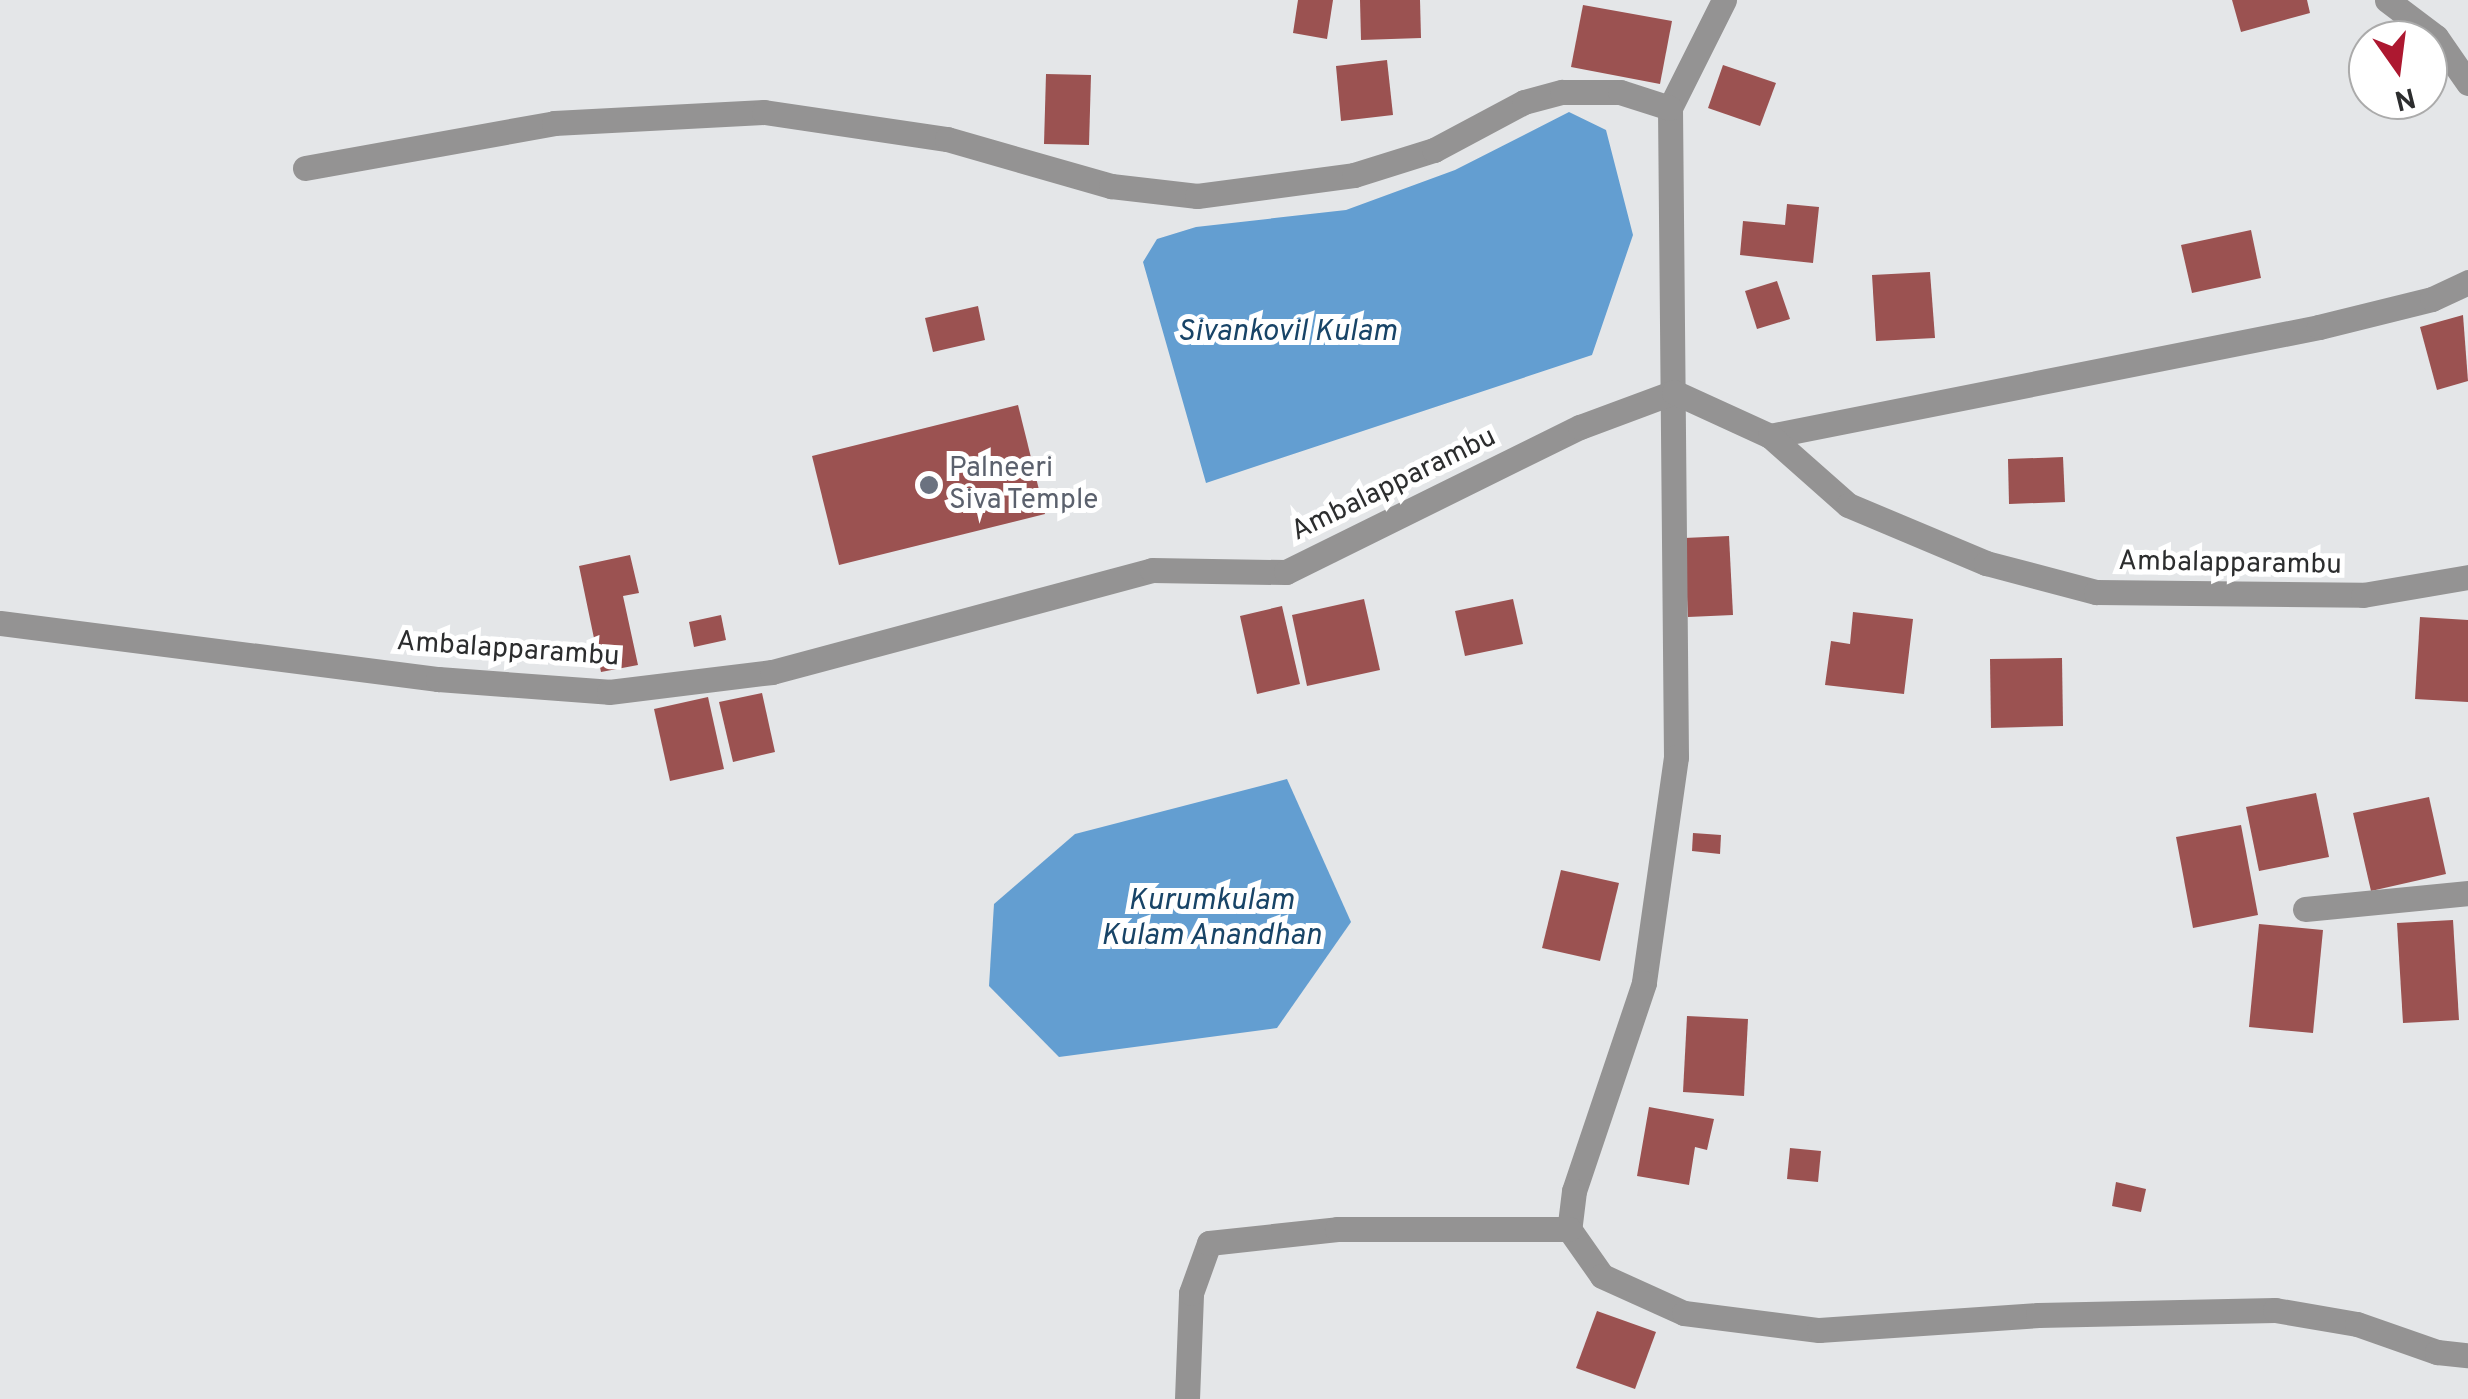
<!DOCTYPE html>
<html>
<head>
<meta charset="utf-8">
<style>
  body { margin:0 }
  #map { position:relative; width:2468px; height:1399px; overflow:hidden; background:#e4e6e8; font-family:Overpass,sans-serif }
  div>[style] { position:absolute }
  .water>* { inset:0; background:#639ed1 }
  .building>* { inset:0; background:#9b5251 }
  .street>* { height:25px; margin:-12.5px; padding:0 12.5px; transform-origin:12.5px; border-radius:12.5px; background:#949393 }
  .dots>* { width:28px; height:28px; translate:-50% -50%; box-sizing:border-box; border:5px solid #fff; border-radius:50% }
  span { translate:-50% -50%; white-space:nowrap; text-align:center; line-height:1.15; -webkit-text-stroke:10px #fff; paint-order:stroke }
  .worship-label { font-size:28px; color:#5b616d }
  .left { translate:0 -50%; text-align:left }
  .street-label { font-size:28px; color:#2c2d2e }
  .water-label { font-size:30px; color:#184467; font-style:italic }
  .north { position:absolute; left:2348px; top:20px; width:100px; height:100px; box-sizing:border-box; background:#fff; border:2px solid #ababab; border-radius:50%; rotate:166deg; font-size:28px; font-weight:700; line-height:40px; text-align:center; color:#2c2d2e }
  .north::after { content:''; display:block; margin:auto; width:35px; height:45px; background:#ad1830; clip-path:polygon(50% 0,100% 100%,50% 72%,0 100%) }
</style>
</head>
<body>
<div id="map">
  <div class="water">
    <i style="clip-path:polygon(1569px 112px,1606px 130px,1633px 235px,1592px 355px,1206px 483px,1143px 262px,1157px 239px,1196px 227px,1346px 210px,1455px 170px)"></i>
    <i style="clip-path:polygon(1287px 779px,1351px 922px,1277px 1028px,1059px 1057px,989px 986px,994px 904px,1075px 834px)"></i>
  </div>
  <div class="building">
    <i style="clip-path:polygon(1298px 0,1333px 0,1327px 39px,1293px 33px)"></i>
    <i style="clip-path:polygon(1360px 0,1420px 0,1421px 38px,1361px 40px)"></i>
    <i style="clip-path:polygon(2232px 0,2307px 0,2310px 13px,2241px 32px)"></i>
    <i style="clip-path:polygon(1583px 5px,1672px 21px,1660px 84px,1571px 67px)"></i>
    <i style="clip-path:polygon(1387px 60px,1393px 115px,1341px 121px,1336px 66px)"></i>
    <i style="clip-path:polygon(1723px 65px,1776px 83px,1760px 126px,1708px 108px)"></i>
    <i style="clip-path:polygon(1046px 74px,1091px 75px,1089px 145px,1044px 144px)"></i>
    <i style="clip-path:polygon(1787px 204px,1819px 207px,1813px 263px,1740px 255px,1743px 221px,1785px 225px)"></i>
    <i style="clip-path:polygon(2251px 230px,2261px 278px,2192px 293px,2181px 245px)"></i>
    <i style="clip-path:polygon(1930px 272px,1935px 338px,1876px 341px,1872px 275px)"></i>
    <i style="clip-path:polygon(1777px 281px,1790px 319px,1757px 329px,1745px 291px)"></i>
    <i style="clip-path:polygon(978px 306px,985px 340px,933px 352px,925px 318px)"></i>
    <i style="clip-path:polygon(2463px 315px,2468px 381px,2437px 390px,2420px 327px)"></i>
    <i style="clip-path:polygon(1018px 405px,1045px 514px,839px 565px,812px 456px)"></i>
    <i style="clip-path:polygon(2063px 457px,2065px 502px,2009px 504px,2008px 459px)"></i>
    <i style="clip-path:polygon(1729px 536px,1733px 615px,1688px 617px,1684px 538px)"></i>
    <i style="clip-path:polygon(630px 555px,639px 593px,623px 596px,638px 665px,601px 672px,579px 566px)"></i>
    <i style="clip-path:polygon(1364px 599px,1380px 670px,1307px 686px,1292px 615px)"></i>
    <i style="clip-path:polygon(1513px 599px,1523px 644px,1465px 656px,1455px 611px)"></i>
    <i style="clip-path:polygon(1282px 606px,1300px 684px,1257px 694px,1240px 616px)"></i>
    <i style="clip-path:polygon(1853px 612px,1913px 619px,1904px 694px,1825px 685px,1831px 641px,1850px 644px)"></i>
    <i style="clip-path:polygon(721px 615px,726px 640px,694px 647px,689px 622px)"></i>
    <i style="clip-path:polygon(2420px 617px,2468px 620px,2468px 702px,2415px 699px)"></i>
    <i style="clip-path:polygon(2062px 658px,2063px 726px,1991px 728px,1990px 659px)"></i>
    <i style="clip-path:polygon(762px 693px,775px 752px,733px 762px,719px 702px)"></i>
    <i style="clip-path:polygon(708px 697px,724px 769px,670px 781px,654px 709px)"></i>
    <i style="clip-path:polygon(2316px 793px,2329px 857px,2259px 871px,2246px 807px)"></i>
    <i style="clip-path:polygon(2429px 797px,2446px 874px,2371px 891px,2353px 813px)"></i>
    <i style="clip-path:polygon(2241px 825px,2258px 915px,2193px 928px,2176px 837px)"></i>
    <i style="clip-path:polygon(1693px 833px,1721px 835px,1720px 854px,1692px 851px)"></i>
    <i style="clip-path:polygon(1561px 870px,1619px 883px,1600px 961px,1542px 948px)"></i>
    <i style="clip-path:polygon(2453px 920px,2459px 1020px,2403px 1023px,2397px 923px)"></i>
    <i style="clip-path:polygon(2259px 924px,2323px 930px,2313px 1033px,2249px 1027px)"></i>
    <i style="clip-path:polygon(1687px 1016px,1748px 1019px,1744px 1096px,1683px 1092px)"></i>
    <i style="clip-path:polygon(1649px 1107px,1714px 1119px,1707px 1150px,1695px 1147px,1689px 1185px,1637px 1176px)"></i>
    <i style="clip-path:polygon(1790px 1148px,1821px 1151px,1818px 1182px,1787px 1179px)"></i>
    <i style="clip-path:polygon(2116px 1182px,2146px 1189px,2141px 1212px,2112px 1206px)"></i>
    <i style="clip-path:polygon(1597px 1311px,1656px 1332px,1635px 1389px,1576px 1368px)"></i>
  </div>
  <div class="street">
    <i style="left:1724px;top:0;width:121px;rotate:116.6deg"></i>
    <i style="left:1670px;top:108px;width:649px;rotate:89.47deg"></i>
    <i style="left:1676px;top:757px;width:228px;rotate:98.1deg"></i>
    <i style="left:1644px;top:983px;width:219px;rotate:108.6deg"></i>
    <i style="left:1574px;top:1191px;width:38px;rotate:97deg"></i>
    <i style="left:1569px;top:1229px;width:57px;rotate:54.9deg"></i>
    <i style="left:1602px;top:1276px;width:90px;rotate:24.3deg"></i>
    <i style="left:1684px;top:1313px;width:136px;rotate:7.2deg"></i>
    <i style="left:1819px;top:1330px;width:220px;rotate:-3.9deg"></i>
    <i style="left:2038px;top:1315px;width:237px;rotate:-1.2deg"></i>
    <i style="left:2275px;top:1310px;width:83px;rotate:9.7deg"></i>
    <i style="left:2357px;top:1324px;width:85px;rotate:19.3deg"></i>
    <i style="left:2437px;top:1352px;width:31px;rotate:6deg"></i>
    <i style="left:2387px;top:0;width:61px;rotate:37.1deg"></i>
    <i style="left:2436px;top:37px;width:56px;rotate:55.2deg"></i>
    <i style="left:305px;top:168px;width:253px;rotate:-10.2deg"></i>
    <i style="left:554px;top:123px;width:210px;rotate:-3deg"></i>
    <i style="left:764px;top:112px;width:185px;rotate:8.4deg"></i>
    <i style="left:947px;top:139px;width:171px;rotate:16deg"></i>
    <i style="left:1111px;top:186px;width:87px;rotate:6.6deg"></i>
    <i style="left:1197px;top:196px;width:158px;rotate:-7.6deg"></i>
    <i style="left:1354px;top:175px;width:84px;rotate:-17.4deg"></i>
    <i style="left:1434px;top:150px;width:102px;rotate:-28.1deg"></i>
    <i style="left:1524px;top:102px;width:39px;rotate:-15deg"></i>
    <i style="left:1562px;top:92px;width:58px"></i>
    <i style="left:1620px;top:92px;width:52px;rotate:17.7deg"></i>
    <i style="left:1770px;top:436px;width:560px;rotate:-11.23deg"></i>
    <i style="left:2319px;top:327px;width:116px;rotate:-13.9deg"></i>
    <i style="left:2432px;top:299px;width:40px;rotate:-25deg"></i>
    <i style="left:0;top:623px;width:442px;rotate:7.3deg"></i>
    <i style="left:438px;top:679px;width:171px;rotate:4.3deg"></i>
    <i style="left:609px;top:692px;width:164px;rotate:-7deg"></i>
    <i style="left:772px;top:672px;width:393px;rotate:-15deg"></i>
    <i style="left:1152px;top:570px;width:134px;rotate:0.9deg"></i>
    <i style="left:1286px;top:572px;width:328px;rotate:-26.3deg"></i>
    <i style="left:1580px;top:427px;width:100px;rotate:-20.4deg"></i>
    <i style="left:1674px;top:392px;width:106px;rotate:24.6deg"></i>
    <i style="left:1770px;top:436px;width:104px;rotate:41.5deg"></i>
    <i style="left:1848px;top:505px;width:150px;rotate:22.8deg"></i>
    <i style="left:1986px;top:563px;width:114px;rotate:14.8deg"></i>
    <i style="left:2096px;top:592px;width:267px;rotate:0.6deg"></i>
    <i style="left:2363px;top:595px;width:107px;rotate:-9.7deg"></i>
    <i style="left:2305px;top:909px;width:164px;rotate:-5.6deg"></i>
    <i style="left:1187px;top:1399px;width:106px;rotate:-87.8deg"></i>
    <i style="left:1191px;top:1293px;width:53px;rotate:-70.2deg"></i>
    <i style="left:1209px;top:1243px;width:129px;rotate:-6.2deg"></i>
    <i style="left:1337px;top:1229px;width:232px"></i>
  </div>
  <div class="dots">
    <i style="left:929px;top:485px;background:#6b7280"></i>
  </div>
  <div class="worship-label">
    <span class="left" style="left:949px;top:485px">Palneeri<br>Siva Temple</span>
  </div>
  <div class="street-label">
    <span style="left:1394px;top:485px;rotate:-26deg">Ambalapparambu</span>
    <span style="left:2230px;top:564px;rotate:1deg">Ambalapparambu</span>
    <span style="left:508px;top:650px;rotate:4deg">Ambalapparambu</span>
  </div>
  <div class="water-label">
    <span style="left:1287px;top:333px">Sivankovil Kulam</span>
    <span style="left:1211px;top:919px">Kurumkulam<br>Kulam Anandhan</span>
  </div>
  <div class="north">N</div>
</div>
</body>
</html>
